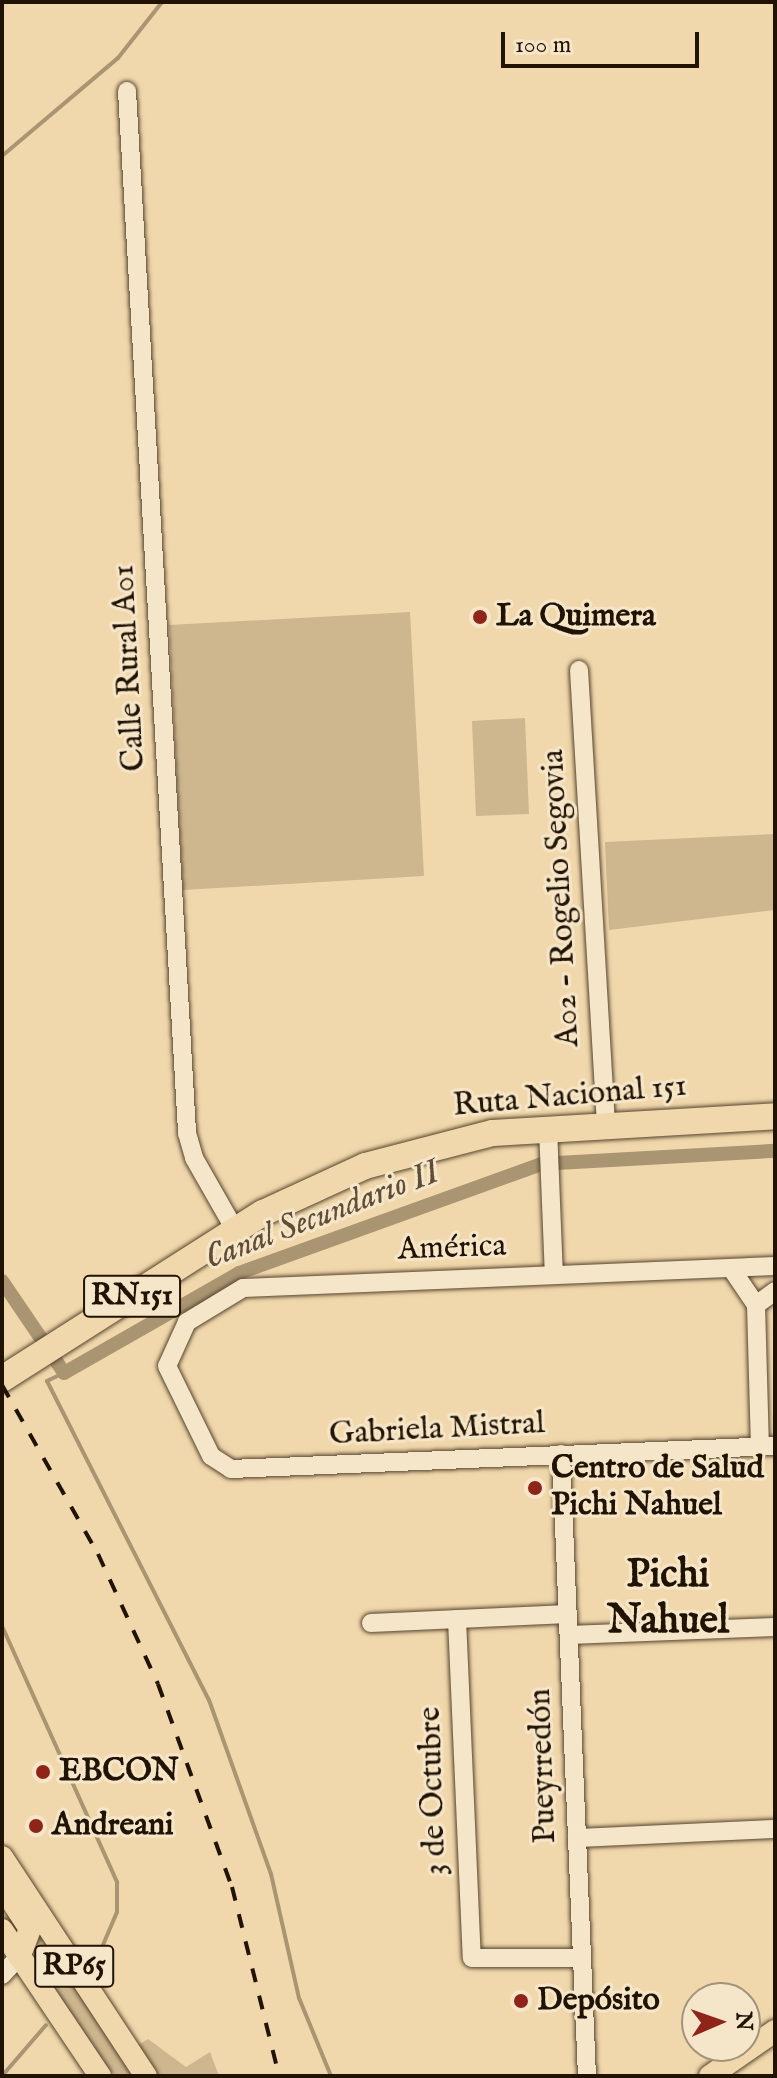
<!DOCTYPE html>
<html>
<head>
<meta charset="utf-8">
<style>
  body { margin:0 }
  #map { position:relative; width:777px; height:2078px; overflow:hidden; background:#f1d8ac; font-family:"IM FELL English",serif }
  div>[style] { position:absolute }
  .green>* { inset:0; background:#ceb78f }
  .stream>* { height:4px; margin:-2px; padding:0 2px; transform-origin:2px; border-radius:2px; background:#aa9573 }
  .canal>* { height:14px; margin:-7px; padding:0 7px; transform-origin:7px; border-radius:7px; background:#aa9573 }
  .roads { filter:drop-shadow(0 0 2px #55442d) drop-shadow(0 0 2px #55442d) }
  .minor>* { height:18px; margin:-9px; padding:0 9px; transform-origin:9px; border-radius:9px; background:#f6e6c9 }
  .major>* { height:22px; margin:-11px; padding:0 11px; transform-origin:11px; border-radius:11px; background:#f1d8ac }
  .highway>* { height:26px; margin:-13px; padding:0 13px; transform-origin:13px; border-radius:13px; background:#f1d8ac }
  .rail>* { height:4px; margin-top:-2px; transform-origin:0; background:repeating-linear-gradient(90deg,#211303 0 14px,transparent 0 28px) }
  .dots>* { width:22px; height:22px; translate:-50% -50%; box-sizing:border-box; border:4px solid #f6e6c9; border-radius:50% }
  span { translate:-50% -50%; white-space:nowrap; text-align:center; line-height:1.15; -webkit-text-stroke:6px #f6e6c9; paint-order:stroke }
  .shield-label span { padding:2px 6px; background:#f6e6c9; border:2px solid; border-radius:6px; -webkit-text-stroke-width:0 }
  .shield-label { font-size:30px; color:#211303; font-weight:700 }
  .poi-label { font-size:32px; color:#211303; font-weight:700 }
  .left { translate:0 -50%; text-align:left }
  .street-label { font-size:32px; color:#211303 }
  .water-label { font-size:34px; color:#5f4e35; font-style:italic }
  .district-label { font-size:40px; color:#211303; font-weight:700 }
  .frame { position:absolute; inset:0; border:4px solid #211303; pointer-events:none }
  .north { position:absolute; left:681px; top:1982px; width:80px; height:80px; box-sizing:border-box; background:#f6e6c9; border:2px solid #a1927a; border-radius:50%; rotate:88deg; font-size:22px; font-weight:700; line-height:32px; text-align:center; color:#211303 }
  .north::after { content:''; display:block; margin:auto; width:28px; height:36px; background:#8f2418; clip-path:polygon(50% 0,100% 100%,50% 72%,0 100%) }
  .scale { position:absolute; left:501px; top:32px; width:198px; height:36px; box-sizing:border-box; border:4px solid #211303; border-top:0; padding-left:10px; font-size:24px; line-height:28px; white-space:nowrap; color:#211303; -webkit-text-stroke:6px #f6e6c9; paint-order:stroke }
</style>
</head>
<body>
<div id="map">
  <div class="green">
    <i style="clip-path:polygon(410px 612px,424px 876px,183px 890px,169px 625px)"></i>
    <i style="clip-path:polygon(525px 718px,529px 814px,476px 816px,472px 721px)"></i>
    <i style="clip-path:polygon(775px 834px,775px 910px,609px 930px,605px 842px)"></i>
    <i style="clip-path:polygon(38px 1931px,136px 2076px,117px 2076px,106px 2066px,34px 1958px)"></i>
    <i style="clip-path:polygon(148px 2039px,186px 2067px,210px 2052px,219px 2076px,156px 2076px,137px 2046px)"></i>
  </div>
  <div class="stream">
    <i style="left:2px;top:156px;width:152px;rotate:-40.2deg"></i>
    <i style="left:118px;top:58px;width:71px;rotate:-51.8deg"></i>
    <i style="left:64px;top:1373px;width:19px;rotate:155deg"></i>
    <i style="left:47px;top:1381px;width:358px;rotate:63.1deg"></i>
    <i style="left:209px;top:1700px;width:185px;rotate:70.4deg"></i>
    <i style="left:271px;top:1874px;width:127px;rotate:77.3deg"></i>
    <i style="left:299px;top:1998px;width:84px;rotate:67.7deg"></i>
    <i style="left:2px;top:1626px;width:281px;rotate:65.8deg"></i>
    <i style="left:117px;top:1882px;width:30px;rotate:90deg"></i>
    <i style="left:117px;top:1912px;width:51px;rotate:113.1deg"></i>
    <i style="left:2px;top:2076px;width:67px;rotate:-49.2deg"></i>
  </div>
  <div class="canal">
    <i style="left:557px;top:1163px;width:218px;rotate:-3.2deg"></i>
    <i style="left:2px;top:1281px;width:68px;rotate:55.8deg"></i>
    <i style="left:53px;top:1356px;width:20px;rotate:57deg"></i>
    <i style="left:64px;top:1373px;width:202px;rotate:-29.7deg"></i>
    <i style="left:239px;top:1273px;width:322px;rotate:-19.8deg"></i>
  </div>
  <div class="roads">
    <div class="minor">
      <i style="left:127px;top:91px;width:1044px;rotate:86.7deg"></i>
      <i style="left:187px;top:1133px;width:26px;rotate:74deg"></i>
      <i style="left:194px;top:1158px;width:83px;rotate:60.3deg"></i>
      <i style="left:579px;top:670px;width:455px;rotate:86.6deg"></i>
      <i style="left:548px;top:1128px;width:147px;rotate:87.7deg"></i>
      <i style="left:775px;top:1266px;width:532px;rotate:177.63deg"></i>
      <i style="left:243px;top:1288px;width:66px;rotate:148.7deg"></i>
      <i style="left:187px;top:1322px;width:48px;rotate:114.4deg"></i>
      <i style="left:167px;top:1366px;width:100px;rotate:63.9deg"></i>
      <i style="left:211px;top:1456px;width:24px;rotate:33deg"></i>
      <i style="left:231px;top:1469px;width:544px;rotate:-2.42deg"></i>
      <i style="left:731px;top:1268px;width:45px;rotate:56deg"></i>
      <i style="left:756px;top:1305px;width:141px;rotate:88.4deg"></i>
      <i style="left:756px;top:1305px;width:24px;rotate:-36deg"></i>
      <i style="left:561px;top:1454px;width:623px;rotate:87.61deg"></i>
      <i style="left:457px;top:1619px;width:339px;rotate:87.5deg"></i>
      <i style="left:472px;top:1958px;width:110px"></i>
      <i style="left:371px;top:1623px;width:197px;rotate:-2.6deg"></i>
      <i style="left:569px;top:1635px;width:206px;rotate:-2.2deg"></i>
      <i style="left:577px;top:1838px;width:198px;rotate:-2.6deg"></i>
      <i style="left:2px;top:1975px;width:25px;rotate:-47deg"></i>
    </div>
    <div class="major">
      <i style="left:2px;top:1857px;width:262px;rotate:56.7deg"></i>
      <i style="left:2px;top:1886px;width:51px;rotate:56.9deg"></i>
      <i style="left:30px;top:1929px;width:30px;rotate:111deg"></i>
      <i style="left:2px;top:1930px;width:176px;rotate:56.1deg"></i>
      <i style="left:710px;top:2076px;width:79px;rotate:-34.7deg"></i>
    </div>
    <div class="highway">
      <i style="left:2px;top:1379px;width:309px;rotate:-32.5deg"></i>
      <i style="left:263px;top:1213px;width:112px;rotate:-24.7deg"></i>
      <i style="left:365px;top:1166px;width:132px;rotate:-14.5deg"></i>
      <i style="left:493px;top:1133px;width:283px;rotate:-3.4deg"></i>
    </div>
  </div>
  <div class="rail">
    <i style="left:2px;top:1385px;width:194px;rotate:60.4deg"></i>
    <i style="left:98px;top:1554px;width:143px;rotate:65.2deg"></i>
    <i style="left:158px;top:1684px;width:216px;rotate:70deg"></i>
    <i style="left:232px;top:1887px;width:195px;rotate:76deg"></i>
  </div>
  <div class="dots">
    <i style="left:480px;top:617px;background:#8f2418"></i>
    <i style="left:535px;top:1488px;background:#8f2418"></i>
    <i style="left:43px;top:1772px;background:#8f2418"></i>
    <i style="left:36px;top:1826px;background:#8f2418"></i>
    <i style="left:521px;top:2001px;background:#8f2418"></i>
  </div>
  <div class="shield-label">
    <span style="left:132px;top:1296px">RN151</span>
    <span style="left:74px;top:1966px">RP65</span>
  </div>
  <div class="poi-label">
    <span class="left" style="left:496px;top:617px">La Quimera</span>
    <span class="left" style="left:551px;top:1488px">Centro de Salud<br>Pichi Nahuel</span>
    <span class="left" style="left:59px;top:1772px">EBCON</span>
    <span class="left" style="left:52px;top:1826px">Andreani</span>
    <span class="left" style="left:537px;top:2001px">Depósito</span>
  </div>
  <div class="street-label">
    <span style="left:130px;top:668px;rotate:-93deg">Calle Rural A01</span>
    <span style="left:562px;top:898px;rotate:-93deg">A02 - Rogelio Segovia</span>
    <span style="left:570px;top:1097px;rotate:-5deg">Ruta Nacional 151</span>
    <span style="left:452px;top:1249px;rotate:-2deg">América</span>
    <span style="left:437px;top:1430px;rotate:-3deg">Gabriela Mistral</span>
    <span style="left:544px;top:1766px;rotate:-92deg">Pueyrredón</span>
    <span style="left:434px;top:1791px;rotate:-92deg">3 de Octubre</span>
  </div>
  <div class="water-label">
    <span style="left:322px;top:1215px;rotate:-21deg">Canal Secundario II</span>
  </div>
  <div class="district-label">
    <span style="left:668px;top:1599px">Pichi<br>Nahuel</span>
  </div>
  <div class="frame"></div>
  <div class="north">N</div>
  <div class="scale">100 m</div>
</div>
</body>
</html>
